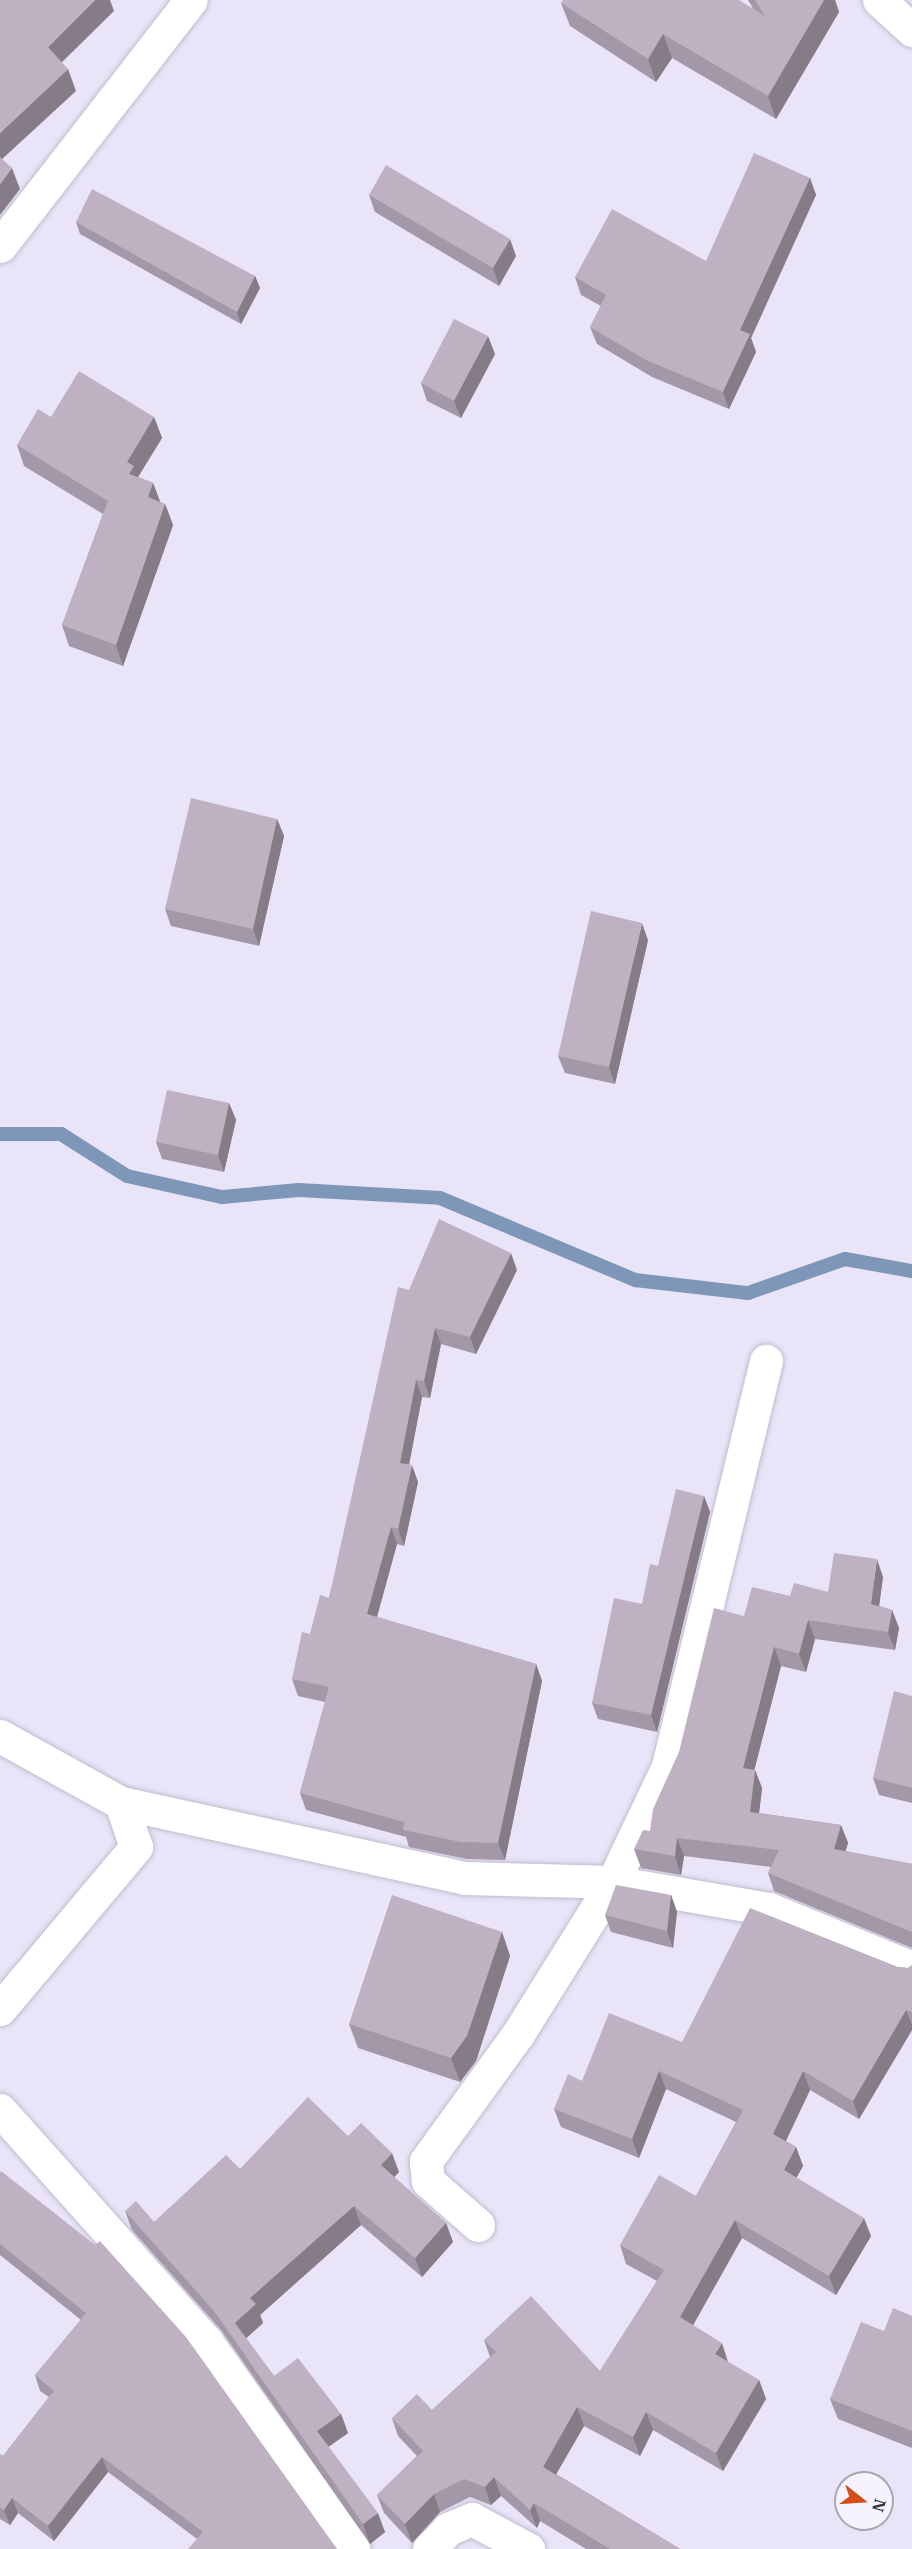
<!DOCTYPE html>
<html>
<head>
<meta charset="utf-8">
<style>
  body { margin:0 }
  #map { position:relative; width:912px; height:2549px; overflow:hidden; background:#e9e4f8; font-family:"IBM Plex Serif",serif }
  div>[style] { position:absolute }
  .stream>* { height:14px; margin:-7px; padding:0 7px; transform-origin:7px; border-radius:7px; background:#7e97b9 }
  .roads { filter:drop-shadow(0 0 2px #c1bcd0) drop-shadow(0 0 2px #c1bcd0) }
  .minor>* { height:33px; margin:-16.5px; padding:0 16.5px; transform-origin:16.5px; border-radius:16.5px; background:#fff }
  .wall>* { inset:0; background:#a398a7 }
  .shaded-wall>* { inset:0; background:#857c88 }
  .building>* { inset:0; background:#beb1c2 }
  span { translate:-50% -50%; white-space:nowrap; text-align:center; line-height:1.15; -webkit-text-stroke:4.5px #f6f2ff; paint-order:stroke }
  .north { position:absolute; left:834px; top:2471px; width:60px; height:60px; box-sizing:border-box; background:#f6f2ff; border:2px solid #aaa6b1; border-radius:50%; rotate:107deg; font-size:16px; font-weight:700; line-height:24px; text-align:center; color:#37353d }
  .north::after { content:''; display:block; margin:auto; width:21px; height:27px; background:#d44e18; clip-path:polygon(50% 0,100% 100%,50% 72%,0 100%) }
</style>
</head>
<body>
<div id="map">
  <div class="stream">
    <i style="left:0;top:1134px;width:61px"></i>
    <i style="left:61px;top:1134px;width:78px;rotate:32.5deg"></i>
    <i style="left:127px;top:1176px;width:97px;rotate:12.5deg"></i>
    <i style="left:222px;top:1197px;width:77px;rotate:-5.2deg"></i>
    <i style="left:299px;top:1190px;width:141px;rotate:3.2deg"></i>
    <i style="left:440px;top:1198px;width:212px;rotate:22.8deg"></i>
    <i style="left:635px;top:1280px;width:114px;rotate:6.6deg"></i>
    <i style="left:748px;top:1293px;width:103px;rotate:-19.3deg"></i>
    <i style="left:845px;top:1259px;width:68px;rotate:10.2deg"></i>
  </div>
  <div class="roads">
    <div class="minor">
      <i style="left:879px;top:0;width:45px;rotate:42.3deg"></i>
      <i style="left:0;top:246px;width:311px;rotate:-52.2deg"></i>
      <i style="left:0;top:1736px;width:138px;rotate:29deg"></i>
      <i style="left:121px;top:1803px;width:352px;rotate:12.3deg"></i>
      <i style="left:465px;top:1878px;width:148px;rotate:1.5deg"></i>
      <i style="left:613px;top:1882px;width:158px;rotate:9.8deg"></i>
      <i style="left:769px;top:1909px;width:155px;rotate:22.4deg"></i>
      <i style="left:0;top:2009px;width:212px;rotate:-50deg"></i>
      <i style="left:136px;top:1847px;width:46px;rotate:-108.8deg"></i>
      <i style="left:0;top:2110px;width:310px;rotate:48.3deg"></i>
      <i style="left:206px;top:2341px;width:255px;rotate:54.7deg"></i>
      <i style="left:478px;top:2225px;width:67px;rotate:-138.7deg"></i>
      <i style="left:428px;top:2181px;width:20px;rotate:-96deg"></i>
      <i style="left:426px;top:2161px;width:157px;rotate:-54.1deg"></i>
      <i style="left:518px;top:2034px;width:179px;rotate:-58deg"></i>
      <i style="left:613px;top:1882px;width:128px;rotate:-64.6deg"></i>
      <i style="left:668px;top:1766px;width:417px;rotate:-76.4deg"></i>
      <i style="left:429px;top:2549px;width:28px;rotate:-46deg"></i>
      <i style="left:448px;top:2529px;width:26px;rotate:-23deg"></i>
      <i style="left:472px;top:2519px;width:64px;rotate:28.2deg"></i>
    </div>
  </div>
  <div class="wall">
    <i style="clip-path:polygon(748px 0,835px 0,839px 12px,776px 119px,672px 58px,656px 82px,570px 26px,561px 3px,754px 10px)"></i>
    <i style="clip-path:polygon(810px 178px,816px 195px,751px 338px,756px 352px,729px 409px,652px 377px,597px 344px,590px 327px,601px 306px,581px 295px,575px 277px,706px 261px)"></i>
    <i style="clip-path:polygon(369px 195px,516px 256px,499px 286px,375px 212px)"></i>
    <i style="clip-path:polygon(76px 222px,255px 276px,260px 288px,241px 324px,80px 234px)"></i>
    <i style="clip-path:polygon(495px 354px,461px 418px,427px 401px,421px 383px)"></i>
    <i style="clip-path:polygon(51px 417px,154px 417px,162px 438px,138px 477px,153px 483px,160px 502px,165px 504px,173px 525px,123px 666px,69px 646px,62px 625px,103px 514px,24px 466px,17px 445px)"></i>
    <i style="clip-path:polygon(277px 819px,284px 836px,259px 946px,171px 926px,165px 909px)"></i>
    <i style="clip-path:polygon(648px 940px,615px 1084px,565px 1073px,558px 1056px)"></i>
    <i style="clip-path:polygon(229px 1103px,236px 1120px,224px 1172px,162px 1159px,156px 1142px)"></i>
    <i style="clip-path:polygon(517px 1270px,476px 1354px,441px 1344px,430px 1398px,422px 1397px,409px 1465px,418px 1482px,404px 1546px,397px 1544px,377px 1617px,536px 1664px,542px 1681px,505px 1860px,467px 1859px,409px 1847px,406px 1837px,306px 1810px,300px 1793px,325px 1702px,298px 1696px,292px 1679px,310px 1634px,329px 1598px,409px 1290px)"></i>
    <i style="clip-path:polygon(704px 1496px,710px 1512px,657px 1732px,598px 1719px,592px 1703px,642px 1604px,658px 1566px)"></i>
    <i style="clip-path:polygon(883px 1577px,879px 1606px,892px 1610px,899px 1628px,895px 1650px,815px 1639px,806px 1672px,781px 1666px,754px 1770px,755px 1770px,762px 1788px,759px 1813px,841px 1825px,848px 1843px,845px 1851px,912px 1864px,912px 1948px,774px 1891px,768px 1873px,771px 1867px,684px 1856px,681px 1875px,641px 1868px,634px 1849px,650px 1831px,744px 1616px,790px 1596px,828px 1592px)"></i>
    <i style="clip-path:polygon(912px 1696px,912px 1803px,879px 1795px,873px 1778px)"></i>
    <i style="clip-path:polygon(671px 1895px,677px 1912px,673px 1948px,611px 1932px,605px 1915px)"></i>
    <i style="clip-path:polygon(502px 1932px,510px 1956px,476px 2061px,460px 2082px,358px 2048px,349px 2024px)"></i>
    <i style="clip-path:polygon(912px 1965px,912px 2030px,859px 2119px,810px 2090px,786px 2141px,796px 2147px,803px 2166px,796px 2178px,871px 2236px,836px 2295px,742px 2238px,693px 2325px,728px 2362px,759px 2380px,766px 2399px,723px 2471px,653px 2430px,640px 2456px,584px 2426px,556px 2474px,680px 2549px,586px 2549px,540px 2521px,537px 2528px,501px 2496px,491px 2505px,470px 2497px,440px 2512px,412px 2543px,384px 2513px,377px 2495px,417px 2456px,398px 2436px,392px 2418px,432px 2410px,490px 2357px,484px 2340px,600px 2371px,657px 2281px,626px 2264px,620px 2245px,696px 2196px,736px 2122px,666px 2089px,639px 2158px,561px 2127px,554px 2109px,582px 2081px,682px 2042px,898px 1967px,908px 1968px)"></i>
    <i style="clip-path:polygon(348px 2136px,399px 2172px,394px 2177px,446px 2223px,453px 2242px,422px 2277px,361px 2225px,260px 2315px,263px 2323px,246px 2338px,274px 2376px,341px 2414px,348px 2433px,328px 2447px,385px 2532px,370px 2544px,221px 2330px,132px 2230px,125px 2211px,154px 2222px,240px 2169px)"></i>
    <i style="clip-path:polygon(0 2173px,337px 2549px,197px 2539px,108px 2472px,54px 2541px,18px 2513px,10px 2525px,0 2519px,0 2454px,3px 2456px,49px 2397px,40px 2391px,35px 2375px,81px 2320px,0 2255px)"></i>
    <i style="clip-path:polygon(912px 2316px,912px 2448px,838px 2419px,830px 2399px,884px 2331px)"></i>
  </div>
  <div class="shaded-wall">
    <i style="clip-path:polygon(95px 0,110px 0,114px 11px,55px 69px,48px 47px)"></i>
    <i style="clip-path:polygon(824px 0,835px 0,839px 12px,776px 119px,768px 96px)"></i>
    <i style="clip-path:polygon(663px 34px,672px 58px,656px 82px,648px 59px)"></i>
    <i style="clip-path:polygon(68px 69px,76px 91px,0 161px,0 133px)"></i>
    <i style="clip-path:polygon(12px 168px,20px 189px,0 215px,0 184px)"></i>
    <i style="clip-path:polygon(810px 178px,816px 195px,751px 338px,756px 352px,729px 409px,723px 392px,740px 330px)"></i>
    <i style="clip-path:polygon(510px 239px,516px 256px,499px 286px,493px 268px)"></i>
    <i style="clip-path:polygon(255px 276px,260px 288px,241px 324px,237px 312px)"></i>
    <i style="clip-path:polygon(488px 336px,495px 354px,461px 418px,454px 401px)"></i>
    <i style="clip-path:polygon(154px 417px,162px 438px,138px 477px,129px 474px,127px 462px)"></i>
    <i style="clip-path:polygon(153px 483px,161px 504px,148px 497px)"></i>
    <i style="clip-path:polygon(165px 504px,173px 525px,123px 666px,116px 645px)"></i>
    <i style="clip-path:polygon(277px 819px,284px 836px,259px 946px,253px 929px)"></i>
    <i style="clip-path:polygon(642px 923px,648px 940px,615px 1084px,609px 1067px)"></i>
    <i style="clip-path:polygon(229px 1103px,236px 1120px,224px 1172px,218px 1155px)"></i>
    <i style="clip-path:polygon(511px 1253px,517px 1270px,476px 1354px,470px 1337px)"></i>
    <i style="clip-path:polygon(435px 1328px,441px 1344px,430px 1398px,424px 1381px)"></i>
    <i style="clip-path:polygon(416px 1380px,422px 1397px,406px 1480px,400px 1463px)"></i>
    <i style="clip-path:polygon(412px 1465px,418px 1482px,404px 1546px,398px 1529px)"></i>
    <i style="clip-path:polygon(704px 1496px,710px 1512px,657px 1732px,651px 1715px)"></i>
    <i style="clip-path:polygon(391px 1527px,397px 1544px,373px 1631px,367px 1614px)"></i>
    <i style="clip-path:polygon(877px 1559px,883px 1577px,877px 1622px,871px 1604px)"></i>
    <i style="clip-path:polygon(892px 1610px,899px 1628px,895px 1650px,888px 1632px)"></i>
    <i style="clip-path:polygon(808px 1620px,815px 1639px,806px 1672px,799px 1654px)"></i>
    <i style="clip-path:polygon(774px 1647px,781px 1666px,750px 1787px,743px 1768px)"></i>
    <i style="clip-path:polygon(536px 1664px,542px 1681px,505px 1860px,498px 1843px)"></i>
    <i style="clip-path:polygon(755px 1770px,762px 1788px,757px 1830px,750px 1812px)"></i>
    <i style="clip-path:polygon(841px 1825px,848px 1843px,841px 1867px,834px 1849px)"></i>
    <i style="clip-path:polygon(677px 1838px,684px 1856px,681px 1875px,675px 1856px)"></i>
    <i style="clip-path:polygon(671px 1895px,677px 1912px,673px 1948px,667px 1931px)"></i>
    <i style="clip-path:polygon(502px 1932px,510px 1956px,476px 2061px,460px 2082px,451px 2058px)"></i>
    <i style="clip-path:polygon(906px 2010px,912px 2025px,912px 2030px,859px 2119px,853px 2101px)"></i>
    <i style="clip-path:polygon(659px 2071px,666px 2089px,639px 2158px,632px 2139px)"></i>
    <i style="clip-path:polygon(803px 2071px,810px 2090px,780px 2153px,773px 2134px)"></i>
    <i style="clip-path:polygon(796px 2147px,803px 2166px,790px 2189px,784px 2170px)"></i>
    <i style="clip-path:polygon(392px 2153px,399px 2172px,388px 2184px,381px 2165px)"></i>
    <i style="clip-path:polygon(354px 2206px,361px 2225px,260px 2315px,263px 2323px,242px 2342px,235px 2323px,250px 2298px)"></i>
    <i style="clip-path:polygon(864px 2218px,871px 2236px,836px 2295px,829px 2276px)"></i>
    <i style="clip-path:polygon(735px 2220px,742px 2238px,687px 2336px,680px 2317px)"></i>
    <i style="clip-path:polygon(446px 2223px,453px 2242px,422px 2277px,415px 2258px)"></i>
    <i style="clip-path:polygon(722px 2343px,728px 2362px,715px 2354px)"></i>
    <i style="clip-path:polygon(759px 2380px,766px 2399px,723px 2471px,716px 2453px)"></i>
    <i style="clip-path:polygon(577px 2407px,584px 2426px,550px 2485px,543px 2467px)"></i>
    <i style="clip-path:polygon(646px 2412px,653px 2430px,640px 2456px,633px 2437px)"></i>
    <i style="clip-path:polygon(341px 2414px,348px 2433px,324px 2450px,317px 2431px)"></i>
    <i style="clip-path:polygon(102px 2457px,108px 2472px,54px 2541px,48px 2526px)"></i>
    <i style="clip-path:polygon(494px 2477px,501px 2496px,491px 2505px,485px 2487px)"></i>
    <i style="clip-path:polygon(434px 2494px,440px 2512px,412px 2543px,405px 2524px)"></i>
    <i style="clip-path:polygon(12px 2498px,18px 2513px,10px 2525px,4px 2510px)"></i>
    <i style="clip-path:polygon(534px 2503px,540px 2521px,537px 2528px,530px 2510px)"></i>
    <i style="clip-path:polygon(378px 2513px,385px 2532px,370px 2544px,363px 2524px)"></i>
  </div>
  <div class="building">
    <i style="clip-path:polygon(0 0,95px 0,48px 47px,68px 69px,0 133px)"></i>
    <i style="clip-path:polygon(563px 0,739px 0,765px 16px,755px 0,824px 0,768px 96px,663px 34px,648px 59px,561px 3px)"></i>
    <i style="clip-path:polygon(754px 153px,810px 178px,740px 330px,750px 334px,723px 392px,646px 360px,590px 327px,606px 295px,575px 277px,612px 209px,706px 261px)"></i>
    <i style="clip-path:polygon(0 157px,12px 168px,0 184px)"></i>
    <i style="clip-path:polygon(386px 165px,510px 239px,493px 268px,369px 195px)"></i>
    <i style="clip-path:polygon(92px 189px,255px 276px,237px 312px,76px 222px)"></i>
    <i style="clip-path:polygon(454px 319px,488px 336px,454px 401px,421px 383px)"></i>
    <i style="clip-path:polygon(79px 371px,154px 417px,127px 462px,134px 466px,129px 474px,153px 483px,148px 497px,165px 504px,116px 645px,62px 625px,108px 501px,17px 445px,38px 409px,51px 417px)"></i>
    <i style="clip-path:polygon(191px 798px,277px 819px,253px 929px,165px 909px)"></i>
    <i style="clip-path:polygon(591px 911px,642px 923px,609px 1067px,558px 1056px)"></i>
    <i style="clip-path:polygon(167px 1090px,229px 1103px,218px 1155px,156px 1142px)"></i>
    <i style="clip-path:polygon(439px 1219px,511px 1253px,470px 1337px,435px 1328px,424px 1381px,416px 1380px,400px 1463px,412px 1465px,398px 1529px,391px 1527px,367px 1614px,536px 1664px,498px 1843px,461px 1842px,403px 1830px,404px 1822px,300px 1793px,329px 1687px,292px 1679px,302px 1632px,310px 1634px,320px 1595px,329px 1598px,398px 1287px,409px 1290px)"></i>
    <i style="clip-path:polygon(676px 1489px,704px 1496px,651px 1715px,592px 1703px,614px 1598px,642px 1604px,650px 1564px,658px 1566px)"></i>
    <i style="clip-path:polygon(834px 1553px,877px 1559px,871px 1604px,892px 1610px,888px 1632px,808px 1620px,799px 1654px,774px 1647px,743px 1768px,755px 1770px,750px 1812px,841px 1825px,834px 1849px,912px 1864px,912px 1932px,768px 1873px,779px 1850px,677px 1838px,675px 1856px,634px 1849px,643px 1830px,650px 1831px,653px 1809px,679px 1752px,714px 1608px,744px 1616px,752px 1587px,790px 1596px,794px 1583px,828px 1592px)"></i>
    <i style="clip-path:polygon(894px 1691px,912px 1696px,912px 1788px,873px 1778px)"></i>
    <i style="clip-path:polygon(616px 1885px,671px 1895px,667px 1931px,605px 1915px)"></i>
    <i style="clip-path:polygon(392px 1895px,502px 1932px,467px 2036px,451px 2058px,349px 2024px)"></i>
    <i style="clip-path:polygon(750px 1908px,898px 1967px,908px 1968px,912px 1965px,912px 2012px,906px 2010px,853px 2101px,803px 2071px,773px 2134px,796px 2147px,784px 2170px,864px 2218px,829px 2276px,735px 2220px,680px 2317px,722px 2343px,715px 2354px,759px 2380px,716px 2453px,646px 2412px,633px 2437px,577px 2407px,543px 2467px,680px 2549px,610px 2549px,534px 2503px,530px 2510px,494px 2477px,485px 2487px,464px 2479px,434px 2494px,405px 2524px,377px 2495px,423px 2451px,392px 2418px,417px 2394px,432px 2410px,496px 2352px,484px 2340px,531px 2296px,600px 2371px,664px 2270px,620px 2245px,659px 2175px,696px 2196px,743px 2110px,659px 2071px,632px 2139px,554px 2109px,568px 2074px,582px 2081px,609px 2013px,682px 2042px)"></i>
    <i style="clip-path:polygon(308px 2097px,348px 2136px,361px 2123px,392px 2153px,381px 2165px,446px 2223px,415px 2258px,354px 2206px,250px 2298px,256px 2304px,235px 2323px,274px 2376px,298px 2358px,341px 2414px,317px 2431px,378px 2513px,363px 2524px,214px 2311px,125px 2211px,136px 2201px,154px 2222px,226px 2155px,240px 2169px)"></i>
    <i style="clip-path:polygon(1px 2171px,95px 2245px,100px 2241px,186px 2337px,337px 2549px,188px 2549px,203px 2532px,102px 2457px,48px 2526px,12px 2498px,4px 2510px,0 2507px,0 2454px,3px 2456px,54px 2391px,35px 2375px,86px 2313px,0 2244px,0 2173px)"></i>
    <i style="clip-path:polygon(893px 2308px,912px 2316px,912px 2431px,830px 2399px,861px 2322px,884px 2331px)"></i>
  </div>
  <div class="north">N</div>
</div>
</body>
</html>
